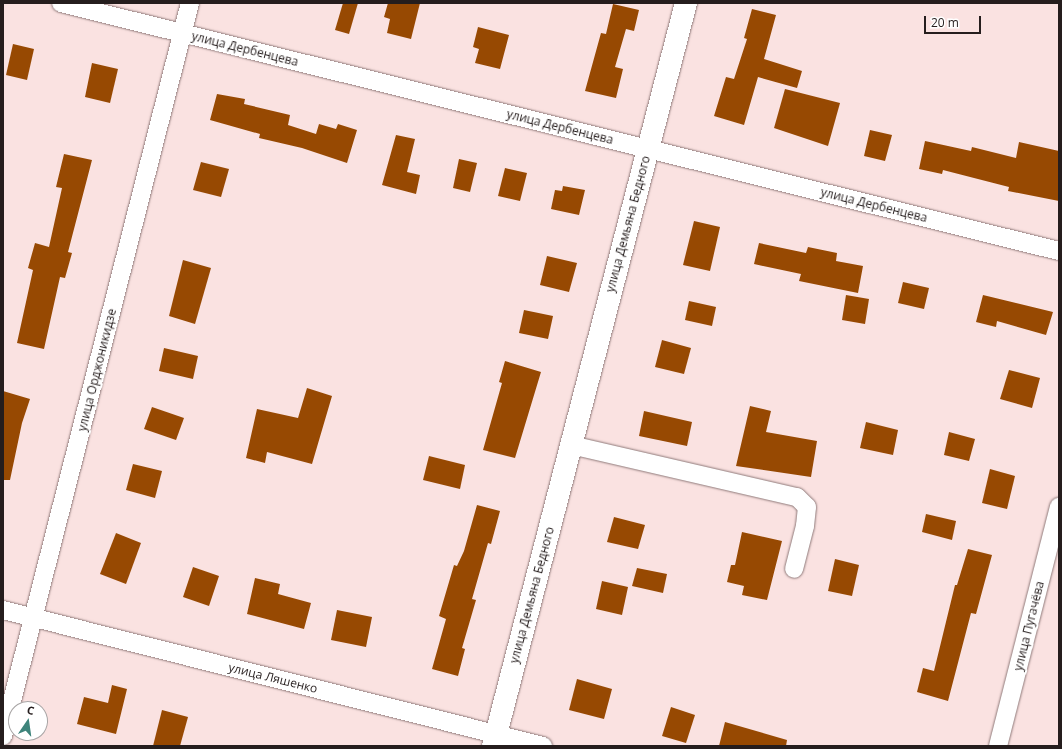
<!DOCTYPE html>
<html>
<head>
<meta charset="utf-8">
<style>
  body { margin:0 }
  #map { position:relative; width:1062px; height:749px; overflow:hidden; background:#fae2e1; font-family:"Open Sans",sans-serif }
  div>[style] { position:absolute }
  .building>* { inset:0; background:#974902 }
  .roads { filter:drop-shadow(0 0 1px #8f7a7a) drop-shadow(0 0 1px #8f7a7a) }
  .minor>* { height:18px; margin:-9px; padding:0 9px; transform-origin:9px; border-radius:9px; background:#fff }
  .tertiary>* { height:22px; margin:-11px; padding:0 11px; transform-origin:11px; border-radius:11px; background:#fff }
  span { translate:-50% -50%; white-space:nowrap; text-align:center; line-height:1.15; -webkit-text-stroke:4px #fff; paint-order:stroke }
  .street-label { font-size:12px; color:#251d1d }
  .frame { position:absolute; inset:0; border:4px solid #251d1d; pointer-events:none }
  .north { position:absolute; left:8px; top:701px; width:40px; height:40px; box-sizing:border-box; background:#fff; border:1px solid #a8a5a5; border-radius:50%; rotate:13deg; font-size:11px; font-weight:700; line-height:16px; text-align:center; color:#251d1d }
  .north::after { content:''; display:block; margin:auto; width:14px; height:18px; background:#3e847b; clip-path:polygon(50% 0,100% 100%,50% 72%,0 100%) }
  .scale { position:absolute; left:924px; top:16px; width:57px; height:18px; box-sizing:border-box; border:2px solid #251d1d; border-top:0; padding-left:5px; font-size:12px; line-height:14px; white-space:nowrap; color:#251d1d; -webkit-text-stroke:3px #fff; paint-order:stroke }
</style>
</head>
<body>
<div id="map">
  <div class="building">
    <i style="clip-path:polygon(343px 3px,358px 3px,349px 34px,335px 30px)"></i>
    <i style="clip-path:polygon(388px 3px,420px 3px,411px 39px,387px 33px,390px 19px,384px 17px)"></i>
    <i style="clip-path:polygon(613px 4px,639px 10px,634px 31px,626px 29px,615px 67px,623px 69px,616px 98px,585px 91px,601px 33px,606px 34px)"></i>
    <i style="clip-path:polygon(752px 9px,776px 15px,764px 59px,802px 71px,797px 88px,758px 77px,744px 125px,714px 116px,726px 77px,734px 79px,747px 39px,744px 38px)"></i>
    <i style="clip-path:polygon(478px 27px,509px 35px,500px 69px,475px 63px,479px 49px,473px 47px)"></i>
    <i style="clip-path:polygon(13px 44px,34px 49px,27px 80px,6px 75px)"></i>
    <i style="clip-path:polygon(92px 63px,118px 69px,110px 103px,85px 97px)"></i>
    <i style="clip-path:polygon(785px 89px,840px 103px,828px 146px,774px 128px)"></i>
    <i style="clip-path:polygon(217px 94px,245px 99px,244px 104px,290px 115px,288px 125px,316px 134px,319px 124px,336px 129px,338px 124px,357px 130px,347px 163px,302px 148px,259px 138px,260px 134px,210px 120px)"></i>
    <i style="clip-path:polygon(870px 130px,892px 135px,885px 161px,864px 156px)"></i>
    <i style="clip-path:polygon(396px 135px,415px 139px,407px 172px,420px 175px,416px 194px,382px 185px)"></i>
    <i style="clip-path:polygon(925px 141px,971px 151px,972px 147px,1016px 158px,1019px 142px,1059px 151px,1059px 201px,1008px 191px,1009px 187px,943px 170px,942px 174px,919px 169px)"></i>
    <i style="clip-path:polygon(64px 154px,92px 160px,68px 252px,72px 253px,65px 278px,60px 277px,44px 349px,17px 343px,33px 270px,28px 268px,35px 243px,49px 247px,62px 188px,56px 187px)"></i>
    <i style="clip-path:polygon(459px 159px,477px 163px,470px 192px,453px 188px)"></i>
    <i style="clip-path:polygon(201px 162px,229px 169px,221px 197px,193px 190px)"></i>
    <i style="clip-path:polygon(505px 168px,527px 173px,520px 201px,498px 196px)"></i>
    <i style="clip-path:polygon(563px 186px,585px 190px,579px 215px,551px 209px,555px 190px,562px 191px)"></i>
    <i style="clip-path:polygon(694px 221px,720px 227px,710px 271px,683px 265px)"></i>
    <i style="clip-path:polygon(759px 243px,806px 253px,808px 247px,837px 253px,836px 261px,863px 266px,858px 293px,799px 281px,801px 274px,754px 264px)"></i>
    <i style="clip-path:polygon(547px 256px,577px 263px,569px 292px,540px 285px)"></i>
    <i style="clip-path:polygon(183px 260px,211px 268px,195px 324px,169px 316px)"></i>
    <i style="clip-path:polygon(903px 282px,929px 288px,924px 309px,898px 303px)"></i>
    <i style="clip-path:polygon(846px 295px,869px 299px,865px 324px,842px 320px)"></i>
    <i style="clip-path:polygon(983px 295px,1053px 312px,1046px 335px,997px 321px,996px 327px,976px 322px)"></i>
    <i style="clip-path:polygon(689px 301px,716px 307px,712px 326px,685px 320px)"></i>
    <i style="clip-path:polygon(524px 310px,553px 316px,548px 339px,519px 333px)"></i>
    <i style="clip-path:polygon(662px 340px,691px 348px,684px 374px,655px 367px)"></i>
    <i style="clip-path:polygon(164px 348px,198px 356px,193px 379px,159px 371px)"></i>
    <i style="clip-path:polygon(505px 361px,541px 372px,515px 458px,483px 450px,502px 383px,499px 382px)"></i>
    <i style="clip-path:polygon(1009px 370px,1040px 378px,1032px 408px,1000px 399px)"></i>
    <i style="clip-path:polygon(307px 388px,332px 396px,312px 464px,267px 452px,265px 463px,246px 458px,257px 409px,298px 418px)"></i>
    <i style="clip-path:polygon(3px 391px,30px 399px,22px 423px,10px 480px,3px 480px)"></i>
    <i style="clip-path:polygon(750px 406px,771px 411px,766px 432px,817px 441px,811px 477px,736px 466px)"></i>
    <i style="clip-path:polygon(152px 407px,184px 418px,176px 440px,144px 429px)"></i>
    <i style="clip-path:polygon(644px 411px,692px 422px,687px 446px,639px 436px)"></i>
    <i style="clip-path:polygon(866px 422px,898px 430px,893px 455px,860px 448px)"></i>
    <i style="clip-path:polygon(949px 432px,975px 439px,969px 461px,944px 455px)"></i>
    <i style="clip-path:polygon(429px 456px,465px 465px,460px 489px,423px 480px)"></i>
    <i style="clip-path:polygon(133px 464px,162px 471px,155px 498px,126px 490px)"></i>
    <i style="clip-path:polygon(990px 469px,1015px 476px,1007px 509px,982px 503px)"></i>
    <i style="clip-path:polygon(477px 505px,500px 511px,491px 544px,488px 543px,472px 599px,476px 600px,462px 648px,465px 649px,458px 676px,432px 669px,446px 619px,439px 616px,454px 565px,457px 566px,464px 551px)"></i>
    <i style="clip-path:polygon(926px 514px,956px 521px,952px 540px,922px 532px)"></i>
    <i style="clip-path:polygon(614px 517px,645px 525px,638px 549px,607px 542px)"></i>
    <i style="clip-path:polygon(742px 532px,782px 541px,767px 600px,742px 595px,744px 586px,727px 582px,731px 565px,735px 565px)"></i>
    <i style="clip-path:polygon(116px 533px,141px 543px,126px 584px,100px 574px)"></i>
    <i style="clip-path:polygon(968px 549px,992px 555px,976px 614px,971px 613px,948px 701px,917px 692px,923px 668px,934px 671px,955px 585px,957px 585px)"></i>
    <i style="clip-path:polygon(835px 559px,859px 565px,852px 596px,828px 591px)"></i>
    <i style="clip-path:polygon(193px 567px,219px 576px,209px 606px,183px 597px)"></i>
    <i style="clip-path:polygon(637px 568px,667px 574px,663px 593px,632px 586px)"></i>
    <i style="clip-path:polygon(255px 578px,280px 584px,278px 594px,311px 603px,304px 629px,247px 614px)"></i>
    <i style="clip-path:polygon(602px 581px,628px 587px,622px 615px,596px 609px)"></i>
    <i style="clip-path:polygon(337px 610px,372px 617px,366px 647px,331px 640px)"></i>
    <i style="clip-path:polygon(577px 679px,612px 689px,604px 719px,569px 710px)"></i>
    <i style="clip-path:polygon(112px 685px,127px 689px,116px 734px,77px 724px,84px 697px,108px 703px)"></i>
    <i style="clip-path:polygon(671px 707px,695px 715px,686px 743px,662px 736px)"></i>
    <i style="clip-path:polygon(162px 710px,188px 717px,180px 746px,153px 746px)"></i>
    <i style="clip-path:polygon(725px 722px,787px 740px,786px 746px,719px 746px)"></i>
  </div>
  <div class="roads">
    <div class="minor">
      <i style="left:61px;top:3px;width:1028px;rotate:13.96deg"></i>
      <i style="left:571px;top:445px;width:232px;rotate:13deg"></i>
      <i style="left:797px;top:497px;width:14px;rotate:45deg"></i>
      <i style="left:807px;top:507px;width:19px;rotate:96deg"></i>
      <i style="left:805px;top:526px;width:44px;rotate:104.3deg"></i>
      <i style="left:3px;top:610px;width:557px;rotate:14.14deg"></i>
      <i style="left:3px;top:736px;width:756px;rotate:-75.69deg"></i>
      <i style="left:998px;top:746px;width:247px;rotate:-75.7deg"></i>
    </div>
    <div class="tertiary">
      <i style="left:493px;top:746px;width:768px;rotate:-75.44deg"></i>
    </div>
  </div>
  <div class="street-label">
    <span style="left:245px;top:49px;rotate:14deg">улица Дербенцева</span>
    <span style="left:560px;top:127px;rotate:14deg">улица Дербенцева</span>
    <span style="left:874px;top:205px;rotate:14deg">улица Дербенцева</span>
    <span style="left:628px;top:224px;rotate:-75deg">улица Демьяна Бедного</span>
    <span style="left:97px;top:370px;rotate:-76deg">улица Орджоникидзе</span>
    <span style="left:532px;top:595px;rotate:-75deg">улица Демьяна Бедного</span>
    <span style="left:1029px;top:626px;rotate:-76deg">улица Пугачёва</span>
    <span style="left:273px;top:678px;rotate:14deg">улица Ляшенко</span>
  </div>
  <div class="frame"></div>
  <div class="north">С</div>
  <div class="scale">20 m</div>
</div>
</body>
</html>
